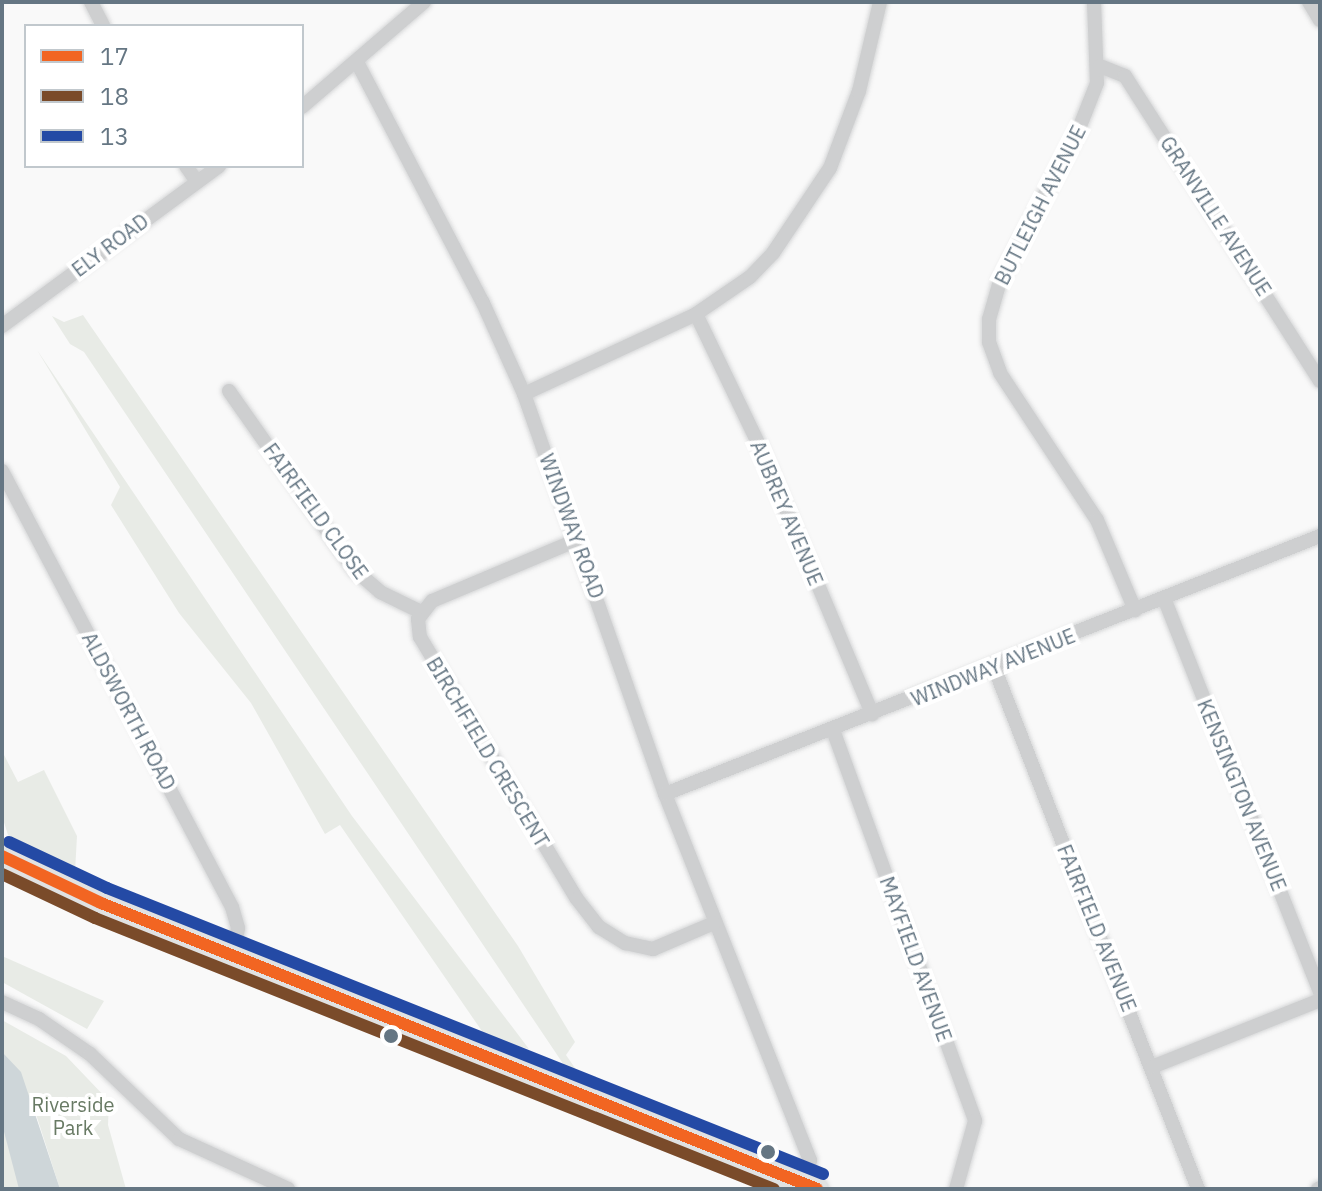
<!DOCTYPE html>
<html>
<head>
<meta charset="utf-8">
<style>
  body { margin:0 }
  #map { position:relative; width:1322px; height:1191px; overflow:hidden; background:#f9f9f9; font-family:"IBM Plex Sans",sans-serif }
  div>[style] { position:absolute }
  .green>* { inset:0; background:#e8ebe6 }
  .water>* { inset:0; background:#ced6d9 }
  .roads { filter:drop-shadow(0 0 2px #d5d6d7) drop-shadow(0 0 2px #d5d6d7) }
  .minor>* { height:14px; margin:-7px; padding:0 7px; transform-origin:7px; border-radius:7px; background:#cecfd0 }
  .primary>* { height:22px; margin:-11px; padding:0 11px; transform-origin:11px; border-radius:11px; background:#e1e2e2 }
  .bus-1>* { height:12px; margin:-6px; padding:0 6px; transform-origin:6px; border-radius:6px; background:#f26522 }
  .bus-2>* { height:12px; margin:-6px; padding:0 6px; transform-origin:6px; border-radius:6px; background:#7a4b2a }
  .bus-3>* { height:12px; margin:-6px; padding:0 6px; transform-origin:6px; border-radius:6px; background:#244aa5 }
  .dots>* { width:22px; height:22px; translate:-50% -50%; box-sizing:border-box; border:4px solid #fff; border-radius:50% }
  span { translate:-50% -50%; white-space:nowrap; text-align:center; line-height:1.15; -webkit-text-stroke:8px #fff; paint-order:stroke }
  .street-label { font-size:20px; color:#657683 }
  .park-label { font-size:20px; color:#687a64 }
  .frame { position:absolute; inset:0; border:4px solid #657683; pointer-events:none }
  .legend { position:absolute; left:24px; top:24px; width:280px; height:144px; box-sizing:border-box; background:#fff; border:2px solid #c1c8cd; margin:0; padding:10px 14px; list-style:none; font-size:24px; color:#657683 }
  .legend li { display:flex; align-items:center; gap:16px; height:40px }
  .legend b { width:40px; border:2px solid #c1c8cd }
</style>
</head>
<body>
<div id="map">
  <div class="green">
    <i style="clip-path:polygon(83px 315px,518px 946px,575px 1042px,566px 1055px,577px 1071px,566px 1068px,84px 352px,70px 344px,52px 316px,64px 322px)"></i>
    <i style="clip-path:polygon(37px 350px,352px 816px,529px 1049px,486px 1037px,340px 825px,325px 834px,251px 703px,179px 613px,111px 505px,120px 487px)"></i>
    <i style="clip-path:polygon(2px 751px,18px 782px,44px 770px,77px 836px,75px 872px,8px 835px,2px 816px)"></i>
    <i style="clip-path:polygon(2px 956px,104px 1001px,87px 1029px,2px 982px)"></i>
    <i style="clip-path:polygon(2px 1020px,66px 1056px,109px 1101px,108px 1125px,126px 1189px,60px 1189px,34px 1108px,2px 1052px)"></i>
    <i style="clip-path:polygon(2px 1085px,31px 1189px,2px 1189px)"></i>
  </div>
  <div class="water">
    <i style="clip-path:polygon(2px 1052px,21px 1072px,60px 1189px,19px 1189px,2px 1124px)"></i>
  </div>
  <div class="roads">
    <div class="minor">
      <i style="left:91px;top:2px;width:27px;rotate:63deg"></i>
      <i style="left:1094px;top:2px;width:81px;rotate:87.9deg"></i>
      <i style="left:1097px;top:83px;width:52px;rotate:111.6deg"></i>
      <i style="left:1078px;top:131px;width:169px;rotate:117.5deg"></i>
      <i style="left:1000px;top:281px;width:40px;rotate:106deg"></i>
      <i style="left:989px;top:319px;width:23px;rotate:90deg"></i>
      <i style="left:989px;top:342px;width:33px;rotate:70deg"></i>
      <i style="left:1000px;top:373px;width:176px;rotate:56.6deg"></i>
      <i style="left:1097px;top:520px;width:98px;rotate:67.1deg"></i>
      <i style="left:1309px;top:2px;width:21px;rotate:59deg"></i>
      <i style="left:358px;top:64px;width:270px;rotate:62.4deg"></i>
      <i style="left:483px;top:303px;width:100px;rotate:65.7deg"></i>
      <i style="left:524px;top:394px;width:424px;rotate:70.6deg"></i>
      <i style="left:665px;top:794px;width:394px;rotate:68.4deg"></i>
      <i style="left:810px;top:1160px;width:25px;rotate:101deg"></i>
      <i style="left:1100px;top:66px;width:27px;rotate:22deg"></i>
      <i style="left:1125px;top:76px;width:362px;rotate:57.4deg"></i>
      <i style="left:302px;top:107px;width:161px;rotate:-40.7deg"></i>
      <i style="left:186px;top:166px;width:19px;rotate:55deg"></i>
      <i style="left:696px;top:314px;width:148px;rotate:64.3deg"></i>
      <i style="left:760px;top:447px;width:290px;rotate:67.2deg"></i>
      <i style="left:2px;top:326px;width:270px;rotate:-36.4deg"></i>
      <i style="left:229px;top:391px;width:219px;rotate:54.9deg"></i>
      <i style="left:355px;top:570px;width:33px;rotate:41deg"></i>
      <i style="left:380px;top:592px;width:46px;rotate:26deg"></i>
      <i style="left:524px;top:394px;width:190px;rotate:-24.9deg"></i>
      <i style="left:696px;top:314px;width:65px;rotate:-34.4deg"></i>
      <i style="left:750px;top:277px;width:33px;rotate:-46deg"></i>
      <i style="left:773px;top:253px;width:102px;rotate:-56.2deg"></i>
      <i style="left:830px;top:168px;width:82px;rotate:-69.4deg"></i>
      <i style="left:859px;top:91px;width:91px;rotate:-76.7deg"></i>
      <i style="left:2px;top:471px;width:493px;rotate:62.2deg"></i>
      <i style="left:232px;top:907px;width:22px;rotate:74deg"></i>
      <i style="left:238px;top:928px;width:28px;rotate:100deg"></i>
      <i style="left:577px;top:540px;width:157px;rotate:157.2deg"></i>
      <i style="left:432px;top:601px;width:23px;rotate:128deg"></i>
      <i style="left:418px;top:619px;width:18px;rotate:84deg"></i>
      <i style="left:420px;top:637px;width:305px;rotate:59.1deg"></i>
      <i style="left:577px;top:899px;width:36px;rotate:52deg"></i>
      <i style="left:599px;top:927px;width:31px;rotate:32deg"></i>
      <i style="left:625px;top:943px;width:29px;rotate:12deg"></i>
      <i style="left:653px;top:949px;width:66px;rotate:-23.1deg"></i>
      <i style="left:1164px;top:598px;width:424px;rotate:68.4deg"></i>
      <i style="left:994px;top:667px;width:560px;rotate:68.65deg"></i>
      <i style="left:833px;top:730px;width:416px;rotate:70deg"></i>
      <i style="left:975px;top:1121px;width:71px;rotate:105.6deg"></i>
      <i style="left:665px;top:794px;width:704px;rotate:-21.5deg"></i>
      <i style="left:2px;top:1002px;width:41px;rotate:24.7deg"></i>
      <i style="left:39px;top:1019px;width:62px;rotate:34.5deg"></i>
      <i style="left:90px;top:1054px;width:123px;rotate:43.7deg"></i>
      <i style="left:179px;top:1139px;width:120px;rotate:24.6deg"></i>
      <i style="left:1152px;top:1067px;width:181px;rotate:-21.7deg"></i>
      <i style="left:1318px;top:1189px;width:2px;rotate:-27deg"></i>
    </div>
    <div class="primary">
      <i style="left:2px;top:856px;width:110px;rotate:25.4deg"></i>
      <i style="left:101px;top:903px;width:771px;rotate:21.77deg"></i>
    </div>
  </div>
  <div class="bus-1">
    <i style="left:2px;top:856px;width:110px;rotate:25.4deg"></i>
    <i style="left:101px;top:903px;width:771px;rotate:21.77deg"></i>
  </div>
  <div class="bus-2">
    <i style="left:2px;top:874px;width:103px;rotate:25.3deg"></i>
    <i style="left:95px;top:918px;width:731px;rotate:21.76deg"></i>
  </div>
  <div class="bus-3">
    <i style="left:9px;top:842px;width:108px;rotate:25.1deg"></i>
    <i style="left:107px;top:888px;width:771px;rotate:21.77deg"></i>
  </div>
  <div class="dots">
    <i style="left:391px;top:1036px;background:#657683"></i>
    <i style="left:768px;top:1152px;background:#657683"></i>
  </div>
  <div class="street-label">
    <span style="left:1040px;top:205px;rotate:-63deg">BUTLEIGH AVENUE</span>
    <span style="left:1216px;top:216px;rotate:57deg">GRANVILLE AVENUE</span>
    <span style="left:110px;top:245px;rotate:-37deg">ELY ROAD</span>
    <span style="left:316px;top:511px;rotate:54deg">FAIRFIELD CLOSE</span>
    <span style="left:787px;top:513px;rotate:67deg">AUBREY AVENUE</span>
    <span style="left:572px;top:526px;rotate:70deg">WINDWAY ROAD</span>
    <span style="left:993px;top:667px;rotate:-22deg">WINDWAY AVENUE</span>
    <span style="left:129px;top:711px;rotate:62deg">ALDSWORTH ROAD</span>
    <span style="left:488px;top:752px;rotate:59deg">BIRCHFIELD CRESCENT</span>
    <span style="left:1242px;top:795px;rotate:68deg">KENSINGTON AVENUE</span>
    <span style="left:1097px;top:928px;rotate:68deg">FAIRFIELD AVENUE</span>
    <span style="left:916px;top:959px;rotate:70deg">MAYFIELD AVENUE</span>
  </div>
  <div class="park-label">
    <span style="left:73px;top:1116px">Riverside<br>Park</span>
  </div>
  <div class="frame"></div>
  <ul class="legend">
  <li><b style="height:10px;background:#f26522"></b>17</li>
  <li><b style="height:10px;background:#7a4b2a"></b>18</li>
  <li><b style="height:10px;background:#244aa5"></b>13</li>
  </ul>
</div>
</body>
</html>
